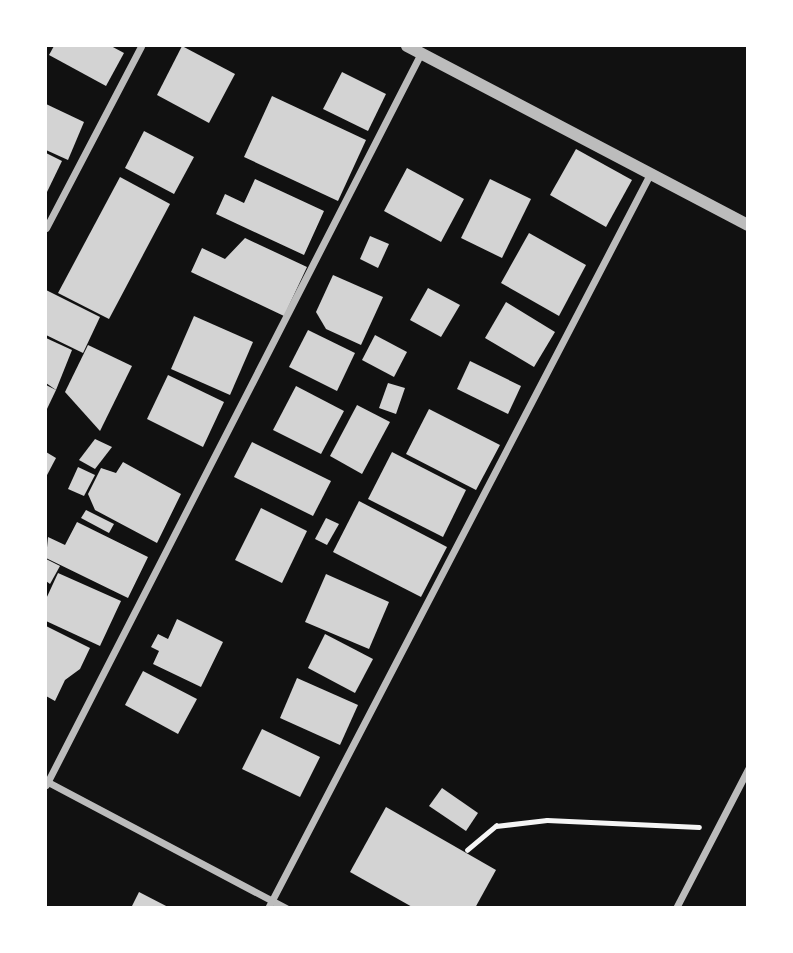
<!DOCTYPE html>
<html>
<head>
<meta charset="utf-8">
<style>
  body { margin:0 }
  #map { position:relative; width:793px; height:953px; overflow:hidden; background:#111; font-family:"Varela Round",sans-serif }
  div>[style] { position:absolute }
  .building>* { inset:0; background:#d3d3d3 }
  .path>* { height:4.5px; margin:-2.25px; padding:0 2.25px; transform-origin:2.25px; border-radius:2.25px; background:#f5f5f5 }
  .minor>* { height:7px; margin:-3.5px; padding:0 3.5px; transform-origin:3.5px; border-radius:3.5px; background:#bcbcbc }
  .tertiary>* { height:12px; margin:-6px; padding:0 6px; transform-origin:6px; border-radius:6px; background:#bcbcbc }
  span { translate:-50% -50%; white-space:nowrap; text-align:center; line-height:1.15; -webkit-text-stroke:5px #fff; paint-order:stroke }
  .frame { position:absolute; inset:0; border:47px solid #fff; pointer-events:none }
</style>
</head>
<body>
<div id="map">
  <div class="building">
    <i style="clip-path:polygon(54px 46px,111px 46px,124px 53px,106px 86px,49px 55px)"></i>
    <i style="clip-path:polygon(182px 46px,235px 74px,209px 123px,157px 95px)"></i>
    <i style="clip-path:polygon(342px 72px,386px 94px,368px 131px,323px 109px)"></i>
    <i style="clip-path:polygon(272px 96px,366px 140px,338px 201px,244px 157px)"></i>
    <i style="clip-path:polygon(46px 104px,84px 122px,68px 160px,46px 150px)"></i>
    <i style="clip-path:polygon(144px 131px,194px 157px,174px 194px,125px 168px)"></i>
    <i style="clip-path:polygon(576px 149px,632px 180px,606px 227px,550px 195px)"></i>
    <i style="clip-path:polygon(46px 153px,62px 161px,46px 194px)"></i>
    <i style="clip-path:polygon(407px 168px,464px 199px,441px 242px,384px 211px)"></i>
    <i style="clip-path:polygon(120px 177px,170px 204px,109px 319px,58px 293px)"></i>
    <i style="clip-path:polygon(255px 179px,324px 211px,304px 255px,216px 214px,225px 194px,244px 203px)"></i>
    <i style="clip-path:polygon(490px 179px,531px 199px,502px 258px,461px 238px)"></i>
    <i style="clip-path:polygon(529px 233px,586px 265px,559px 316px,501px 283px)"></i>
    <i style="clip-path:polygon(370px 236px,389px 244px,378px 268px,360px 259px)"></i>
    <i style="clip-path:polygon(245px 238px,307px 267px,284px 316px,191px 272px,202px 248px,225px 259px)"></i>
    <i style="clip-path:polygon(333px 275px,383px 297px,361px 345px,326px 329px,316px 312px)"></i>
    <i style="clip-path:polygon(428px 288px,460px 305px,441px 337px,410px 320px)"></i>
    <i style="clip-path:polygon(46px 290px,100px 317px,83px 353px,46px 335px)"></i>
    <i style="clip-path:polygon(506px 302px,555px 332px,534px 367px,485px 338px)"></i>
    <i style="clip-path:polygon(194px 316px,253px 342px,230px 395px,171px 369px)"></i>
    <i style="clip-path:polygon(308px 330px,355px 353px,337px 391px,289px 367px)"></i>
    <i style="clip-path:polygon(375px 335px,407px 352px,394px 377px,362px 360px)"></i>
    <i style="clip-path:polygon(46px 338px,72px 350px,56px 390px,46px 383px)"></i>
    <i style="clip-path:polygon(88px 345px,132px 366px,100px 431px,65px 392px)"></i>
    <i style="clip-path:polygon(470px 361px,521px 386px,508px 414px,457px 389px)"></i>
    <i style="clip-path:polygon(168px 375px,224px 402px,203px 447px,147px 419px)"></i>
    <i style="clip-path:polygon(388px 383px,405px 388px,396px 414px,379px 408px)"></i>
    <i style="clip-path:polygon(46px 385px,56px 390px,46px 411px)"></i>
    <i style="clip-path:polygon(296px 386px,344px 411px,321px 454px,273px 430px)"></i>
    <i style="clip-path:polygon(357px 405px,390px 422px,362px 474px,330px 456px)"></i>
    <i style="clip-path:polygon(429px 409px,500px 445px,476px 490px,406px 454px)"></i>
    <i style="clip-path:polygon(95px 439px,112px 447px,95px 469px,79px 460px)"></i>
    <i style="clip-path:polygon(252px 442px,331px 481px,313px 516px,234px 477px)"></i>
    <i style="clip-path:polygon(46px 452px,56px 458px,46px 477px)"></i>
    <i style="clip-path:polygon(392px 452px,466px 490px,443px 537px,368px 499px)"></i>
    <i style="clip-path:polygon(123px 462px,181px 494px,157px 543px,95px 510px,88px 494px,101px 468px,116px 473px)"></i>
    <i style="clip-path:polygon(78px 467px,95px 475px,84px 496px,68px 489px)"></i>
    <i style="clip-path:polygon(359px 501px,447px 547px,421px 597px,333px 552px)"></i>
    <i style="clip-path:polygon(261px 508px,307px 531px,282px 583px,235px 560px)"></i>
    <i style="clip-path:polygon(86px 510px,114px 524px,109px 533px,81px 518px)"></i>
    <i style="clip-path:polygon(326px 518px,339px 524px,327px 545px,315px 539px)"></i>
    <i style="clip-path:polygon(77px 522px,148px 557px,128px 598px,46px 558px,48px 537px,65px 545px)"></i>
    <i style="clip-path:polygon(46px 559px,60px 566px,50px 584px,46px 581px)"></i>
    <i style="clip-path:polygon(58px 573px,121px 601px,100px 646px,46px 621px,46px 599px)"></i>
    <i style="clip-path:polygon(326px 574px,389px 602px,369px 649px,305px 622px)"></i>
    <i style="clip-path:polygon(177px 619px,223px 642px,201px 687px,153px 664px,159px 651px,151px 647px,158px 634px,168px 639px)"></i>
    <i style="clip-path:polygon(46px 626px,90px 648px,80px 669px,65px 680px,55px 701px,46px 696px)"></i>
    <i style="clip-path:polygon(325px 634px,373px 659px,355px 693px,308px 668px)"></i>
    <i style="clip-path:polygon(143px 671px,197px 699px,178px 734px,125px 705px)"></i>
    <i style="clip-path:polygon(297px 678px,358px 705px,340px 745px,280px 718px)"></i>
    <i style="clip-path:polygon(262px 729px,320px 757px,300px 797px,242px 769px)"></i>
    <i style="clip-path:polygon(442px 788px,478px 813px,466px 831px,429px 806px)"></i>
    <i style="clip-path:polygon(386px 807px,496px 870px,475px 908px,414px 908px,350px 872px)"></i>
    <i style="clip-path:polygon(139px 892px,170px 908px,131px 908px)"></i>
  </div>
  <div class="path">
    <i style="left:467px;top:850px;width:38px;rotate:-40deg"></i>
    <i style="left:496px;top:826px;width:51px;rotate:-6.7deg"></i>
    <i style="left:547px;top:820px;width:152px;rotate:2.6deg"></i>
  </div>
  <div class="minor">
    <i style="left:46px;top:228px;width:205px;rotate:-62.4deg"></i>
    <i style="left:46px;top:781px;width:272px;rotate:27.9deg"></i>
    <i style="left:46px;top:785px;width:822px;rotate:-62.87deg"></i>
    <i style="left:268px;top:908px;width:825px;rotate:-62.5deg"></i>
    <i style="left:676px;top:908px;width:157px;rotate:-62.6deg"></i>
  </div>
  <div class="tertiary">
    <i style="left:407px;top:46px;width:385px;rotate:27.7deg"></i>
  </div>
  <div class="frame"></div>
</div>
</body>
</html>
